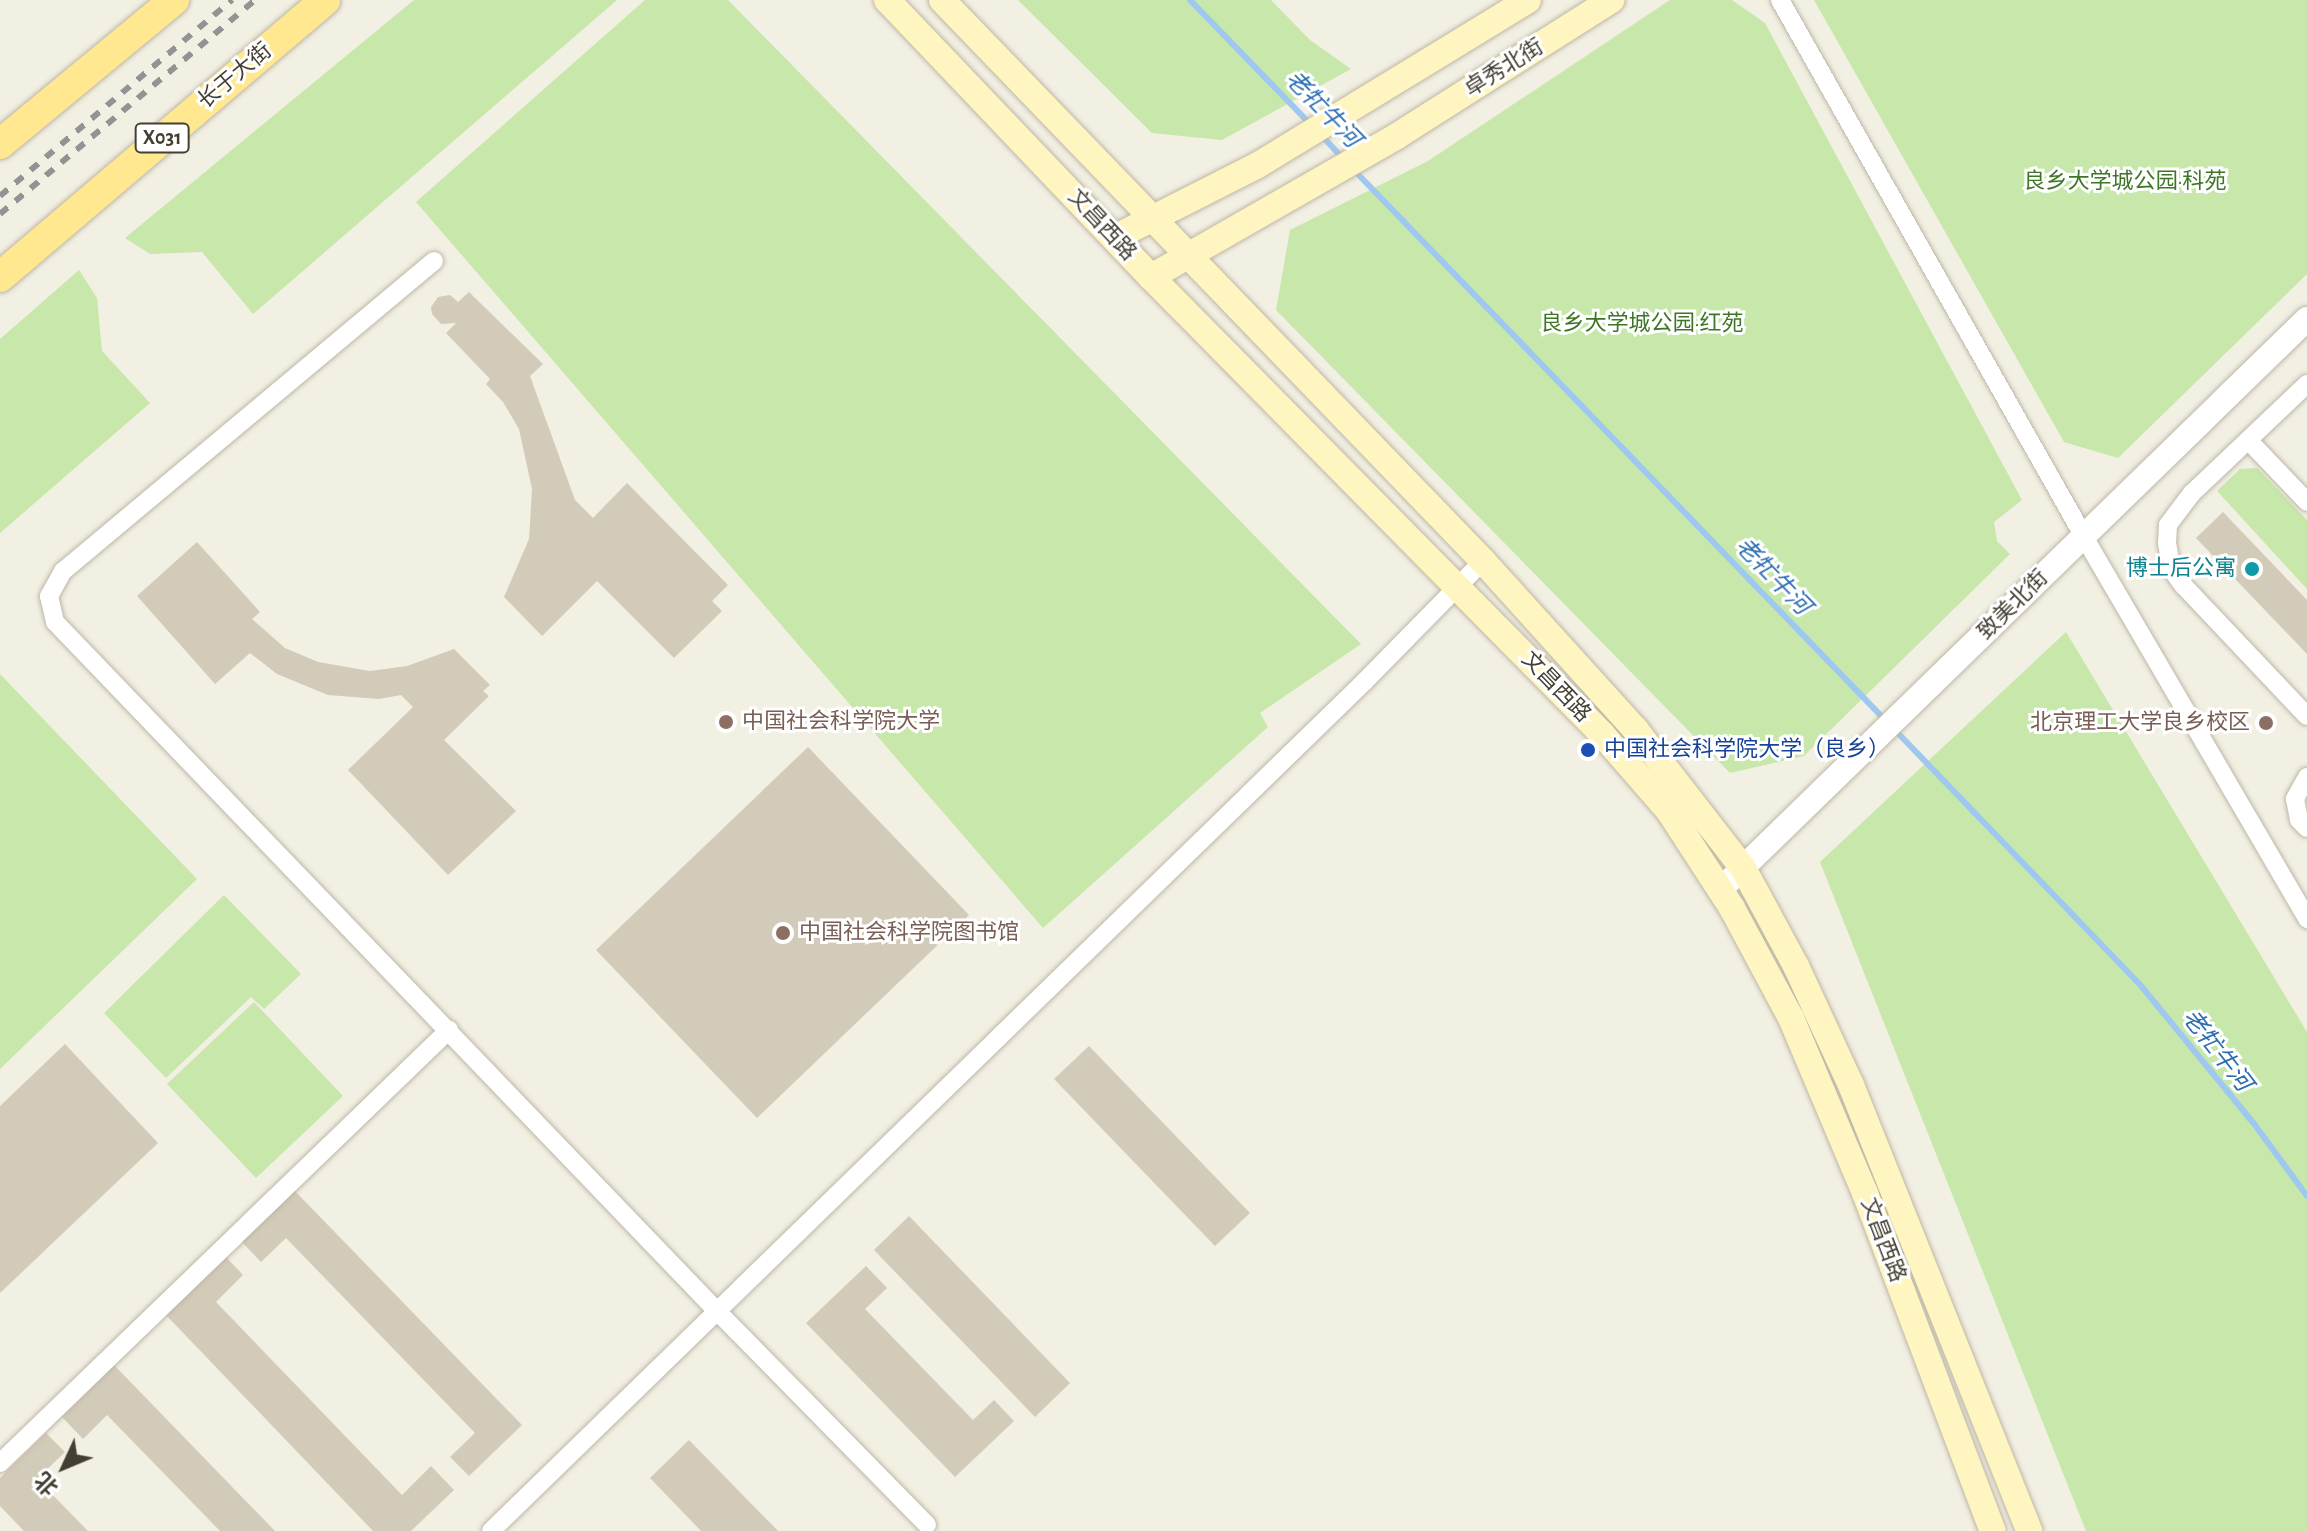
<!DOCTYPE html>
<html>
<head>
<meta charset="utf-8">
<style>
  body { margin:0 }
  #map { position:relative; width:2307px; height:1531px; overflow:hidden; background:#f2efe3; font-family:"Alegreya Sans","Noto Sans SC",sans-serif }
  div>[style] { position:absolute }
  .green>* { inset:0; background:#c7e7ab }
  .stream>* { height:6px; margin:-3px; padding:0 3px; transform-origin:3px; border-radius:3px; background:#9ec8f0 }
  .building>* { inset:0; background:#d3cbb9 }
  .roads { filter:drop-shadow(0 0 2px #bdb7a6) drop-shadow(0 0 2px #bdb7a6) }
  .minor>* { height:18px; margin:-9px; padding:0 9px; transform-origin:9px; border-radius:9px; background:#fff }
  .tertiary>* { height:24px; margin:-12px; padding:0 12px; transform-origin:12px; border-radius:12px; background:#fff }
  .secondary>* { height:26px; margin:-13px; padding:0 13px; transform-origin:13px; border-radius:13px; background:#fff5c0 }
  .primary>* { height:30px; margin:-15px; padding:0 15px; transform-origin:15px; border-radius:15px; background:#ffe88f }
  .rail>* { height:6px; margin-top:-3px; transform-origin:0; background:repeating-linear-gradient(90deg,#939393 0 10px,transparent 0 20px) }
  .dots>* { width:22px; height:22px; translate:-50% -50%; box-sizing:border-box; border:4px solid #fff; border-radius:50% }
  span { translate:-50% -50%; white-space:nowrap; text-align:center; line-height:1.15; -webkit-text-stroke:6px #fff; paint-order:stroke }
  .shield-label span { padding:2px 6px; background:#fff; border:2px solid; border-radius:6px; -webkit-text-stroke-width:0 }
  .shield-label { font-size:20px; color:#443f33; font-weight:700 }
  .street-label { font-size:22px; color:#443f33 }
  .park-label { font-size:22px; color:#3e7527 }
  .culture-label { font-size:22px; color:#0d838f }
  .right { translate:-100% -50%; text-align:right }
  .education-label { font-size:22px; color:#785e54 }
  .left { translate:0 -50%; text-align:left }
  .transit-label { font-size:22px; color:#164399 }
  .water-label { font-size:24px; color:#2c6eb0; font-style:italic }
  .north { position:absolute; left:24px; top:1427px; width:80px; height:80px; -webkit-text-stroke:6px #fff; paint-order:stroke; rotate:226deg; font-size:22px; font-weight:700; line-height:32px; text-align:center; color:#443f33 }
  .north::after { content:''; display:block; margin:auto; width:28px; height:36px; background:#443f33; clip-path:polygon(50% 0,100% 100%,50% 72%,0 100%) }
</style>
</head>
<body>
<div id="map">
  <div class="green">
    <i style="clip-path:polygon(414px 0,617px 0,253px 314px,202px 252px,150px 254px,125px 238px)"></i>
    <i style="clip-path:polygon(645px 0,728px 0,1361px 644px,1260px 713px,1268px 727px,1043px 928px,416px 202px)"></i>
    <i style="clip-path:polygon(1018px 0,1271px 0,1310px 40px,1351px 69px,1222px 140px,1152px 133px)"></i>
    <i style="clip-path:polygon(1670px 0,1732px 0,1765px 23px,2022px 500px,1994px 522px,1997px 541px,2010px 554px,1804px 756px,1730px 773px,1276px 310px,1290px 230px,1428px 161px)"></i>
    <i style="clip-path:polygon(1814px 0,2307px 0,2307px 274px,2118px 458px,2064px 442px)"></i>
    <i style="clip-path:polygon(79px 270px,97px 298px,102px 351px,150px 403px,0 533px,0 339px)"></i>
    <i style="clip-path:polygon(2257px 468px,2307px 520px,2307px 589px,2217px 491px,2240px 469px)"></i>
    <i style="clip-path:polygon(2066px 632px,2307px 1032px,2307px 1531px,2086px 1531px,1820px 862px)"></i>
    <i style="clip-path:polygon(0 674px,197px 879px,0 1069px)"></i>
    <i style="clip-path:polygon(224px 895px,301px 974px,264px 1009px,251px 997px,166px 1078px,104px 1013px)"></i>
    <i style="clip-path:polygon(254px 1002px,343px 1096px,256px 1178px,167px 1084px)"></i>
  </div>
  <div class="stream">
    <i style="left:1190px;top:0;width:174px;rotate:45.9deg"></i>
    <i style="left:1322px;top:136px;width:33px;rotate:47deg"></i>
    <i style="left:1352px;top:168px;width:769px;rotate:46deg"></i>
    <i style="left:1894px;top:729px;width:358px;rotate:46.1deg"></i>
    <i style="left:2142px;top:987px;width:178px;rotate:50.7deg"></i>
    <i style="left:2255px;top:1125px;width:88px;rotate:53.8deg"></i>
  </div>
  <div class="building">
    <i style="clip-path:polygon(469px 292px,543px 364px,530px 376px,575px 500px,593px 518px,627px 483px,728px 585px,712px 601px,722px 611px,674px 658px,597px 581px,542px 636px,504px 597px,529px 539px,532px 489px,519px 429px,503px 402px,486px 384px,490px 379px,446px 333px,456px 323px,441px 324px,432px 314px,431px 307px,438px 297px,450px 295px,458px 302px)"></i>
    <i style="clip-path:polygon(2223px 512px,2307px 600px,2307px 654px,2196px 538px)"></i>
    <i style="clip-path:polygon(197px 542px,260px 612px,252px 619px,285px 648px,318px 662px,370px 671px,407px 666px,454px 649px,490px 685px,483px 691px,489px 696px,444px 740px,516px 811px,448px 875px,348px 770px,413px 707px,401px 695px,379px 699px,328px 695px,277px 674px,250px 653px,215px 684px,137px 596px)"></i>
    <i style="clip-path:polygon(808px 747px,969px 915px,757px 1118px,596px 950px)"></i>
    <i style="clip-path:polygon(65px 1044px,158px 1143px,0 1293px,0 1106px)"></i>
    <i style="clip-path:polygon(1089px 1046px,1250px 1213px,1215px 1246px,1054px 1079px)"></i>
    <i style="clip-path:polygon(293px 1189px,522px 1425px,469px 1476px,450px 1457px,475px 1433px,286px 1238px,261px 1262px,240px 1240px)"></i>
    <i style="clip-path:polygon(909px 1216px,1070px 1383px,1035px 1417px,874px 1250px)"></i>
    <i style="clip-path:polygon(225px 1256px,243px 1275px,216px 1302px,402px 1495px,431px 1466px,454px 1490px,411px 1531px,373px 1531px,165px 1314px)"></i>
    <i style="clip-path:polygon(866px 1266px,887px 1288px,865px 1309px,973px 1420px,994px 1400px,1014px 1421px,955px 1477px,806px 1323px)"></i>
    <i style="clip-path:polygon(114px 1365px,275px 1531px,220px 1531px,107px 1415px,83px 1439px,62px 1417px)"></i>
    <i style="clip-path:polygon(46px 1433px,65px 1452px,37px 1479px,88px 1531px,24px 1531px,0 1506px,0 1478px)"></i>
    <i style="clip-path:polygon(689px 1440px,778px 1531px,701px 1531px,650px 1478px)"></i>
  </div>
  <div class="roads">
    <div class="minor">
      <i style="left:1780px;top:0;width:615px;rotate:60.47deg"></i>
      <i style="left:2083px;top:535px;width:445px;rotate:59.7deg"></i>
      <i style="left:434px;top:261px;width:483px;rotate:140.1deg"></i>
      <i style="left:63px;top:571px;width:29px;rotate:119deg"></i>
      <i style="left:49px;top:596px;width:27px;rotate:77deg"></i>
      <i style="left:55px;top:622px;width:954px;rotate:46.15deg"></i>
      <i style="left:716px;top:1310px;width:301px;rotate:45.5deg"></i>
      <i style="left:2307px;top:384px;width:158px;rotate:136.5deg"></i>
      <i style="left:2192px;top:493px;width:40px;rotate:127deg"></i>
      <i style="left:2168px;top:525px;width:18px;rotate:93deg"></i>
      <i style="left:2167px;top:543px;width:27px;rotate:80deg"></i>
      <i style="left:2172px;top:570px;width:19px;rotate:54deg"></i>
      <i style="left:2183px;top:585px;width:180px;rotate:46.6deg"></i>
      <i style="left:2249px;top:441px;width:84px;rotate:46.4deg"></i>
      <i style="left:2307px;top:777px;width:25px;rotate:119deg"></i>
      <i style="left:2295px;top:799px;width:21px;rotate:79deg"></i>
      <i style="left:2299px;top:820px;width:11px;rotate:45deg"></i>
      <i style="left:0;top:1463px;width:624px;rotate:-43.96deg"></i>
      <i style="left:491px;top:1531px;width:1219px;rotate:-44.2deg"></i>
      <i style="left:1365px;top:681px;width:168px;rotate:-45.5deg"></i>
    </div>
    <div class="tertiary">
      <i style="left:1720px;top:890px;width:819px;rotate:-44.21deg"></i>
    </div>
    <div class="secondary">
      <i style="left:887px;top:0;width:383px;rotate:46.4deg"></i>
      <i style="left:1151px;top:277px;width:642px;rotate:45.38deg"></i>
      <i style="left:1602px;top:734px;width:102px;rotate:49deg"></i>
      <i style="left:1669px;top:811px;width:116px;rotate:57deg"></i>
      <i style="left:1732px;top:908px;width:125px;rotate:61.8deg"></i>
      <i style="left:1791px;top:1018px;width:190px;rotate:67.1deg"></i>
      <i style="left:1865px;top:1193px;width:361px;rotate:69.3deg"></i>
      <i style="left:942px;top:0;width:779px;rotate:46.04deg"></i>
      <i style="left:1483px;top:561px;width:227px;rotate:47.9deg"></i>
      <i style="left:1635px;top:729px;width:176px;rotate:52.2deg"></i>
      <i style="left:1743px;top:868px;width:111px;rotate:61.6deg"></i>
      <i style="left:1796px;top:966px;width:131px;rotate:65.2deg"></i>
      <i style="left:1851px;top:1085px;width:480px;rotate:68.2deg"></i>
      <i style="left:1116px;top:237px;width:159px;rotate:-26.9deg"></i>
      <i style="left:1258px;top:165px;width:316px;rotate:-31.4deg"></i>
      <i style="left:1151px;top:277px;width:284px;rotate:-29.8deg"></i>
      <i style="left:1397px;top:136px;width:254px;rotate:-32.4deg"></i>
    </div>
    <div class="primary">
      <i style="left:0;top:144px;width:226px;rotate:-39.6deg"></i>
      <i style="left:0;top:277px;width:427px;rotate:-40.4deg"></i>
    </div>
  </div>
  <div class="rail">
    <i style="left:0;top:196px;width:304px;rotate:-40.2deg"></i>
    <i style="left:0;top:214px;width:333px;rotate:-40deg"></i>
  </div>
  <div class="dots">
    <i style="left:2252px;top:569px;background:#0f9aa8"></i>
    <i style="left:726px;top:722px;background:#8d6e63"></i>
    <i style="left:2266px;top:723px;background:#8d6e63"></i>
    <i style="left:1588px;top:750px;background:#1a4fb4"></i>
    <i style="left:783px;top:933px;background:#8d6e63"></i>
  </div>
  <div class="shield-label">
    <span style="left:162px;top:138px">X031</span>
  </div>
  <div class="street-label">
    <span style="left:1504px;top:68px;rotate:-32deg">卓秀北街</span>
    <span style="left:235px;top:76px;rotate:-40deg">长于大街</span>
    <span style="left:1102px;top:225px;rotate:47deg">文昌西路</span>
    <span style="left:2013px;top:605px;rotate:-45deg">致美北街</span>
    <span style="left:1556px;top:687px;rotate:46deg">文昌西路</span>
    <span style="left:1883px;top:1240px;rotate:69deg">文昌西路</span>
  </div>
  <div class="park-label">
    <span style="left:2125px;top:182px">良乡大学城公园·科苑</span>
    <span style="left:1642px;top:324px">良乡大学城公园·红苑</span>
  </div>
  <div class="culture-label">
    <span class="right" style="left:2236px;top:569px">博士后公寓</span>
  </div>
  <div class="education-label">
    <span class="left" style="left:742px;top:722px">中国社会科学院大学</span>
    <span class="right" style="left:2250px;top:723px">北京理工大学良乡校区</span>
    <span class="left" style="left:799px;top:933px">中国社会科学院图书馆</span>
  </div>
  <div class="transit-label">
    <span class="left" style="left:1604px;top:750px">中国社会科学院大学（良乡）</span>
  </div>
  <div class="water-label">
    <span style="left:1322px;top:110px;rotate:46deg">老牤牛河</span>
    <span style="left:1772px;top:577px;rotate:46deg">老牤牛河</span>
    <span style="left:2216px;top:1051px;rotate:52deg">老牤牛河</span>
  </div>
  <div class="north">北</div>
</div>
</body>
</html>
